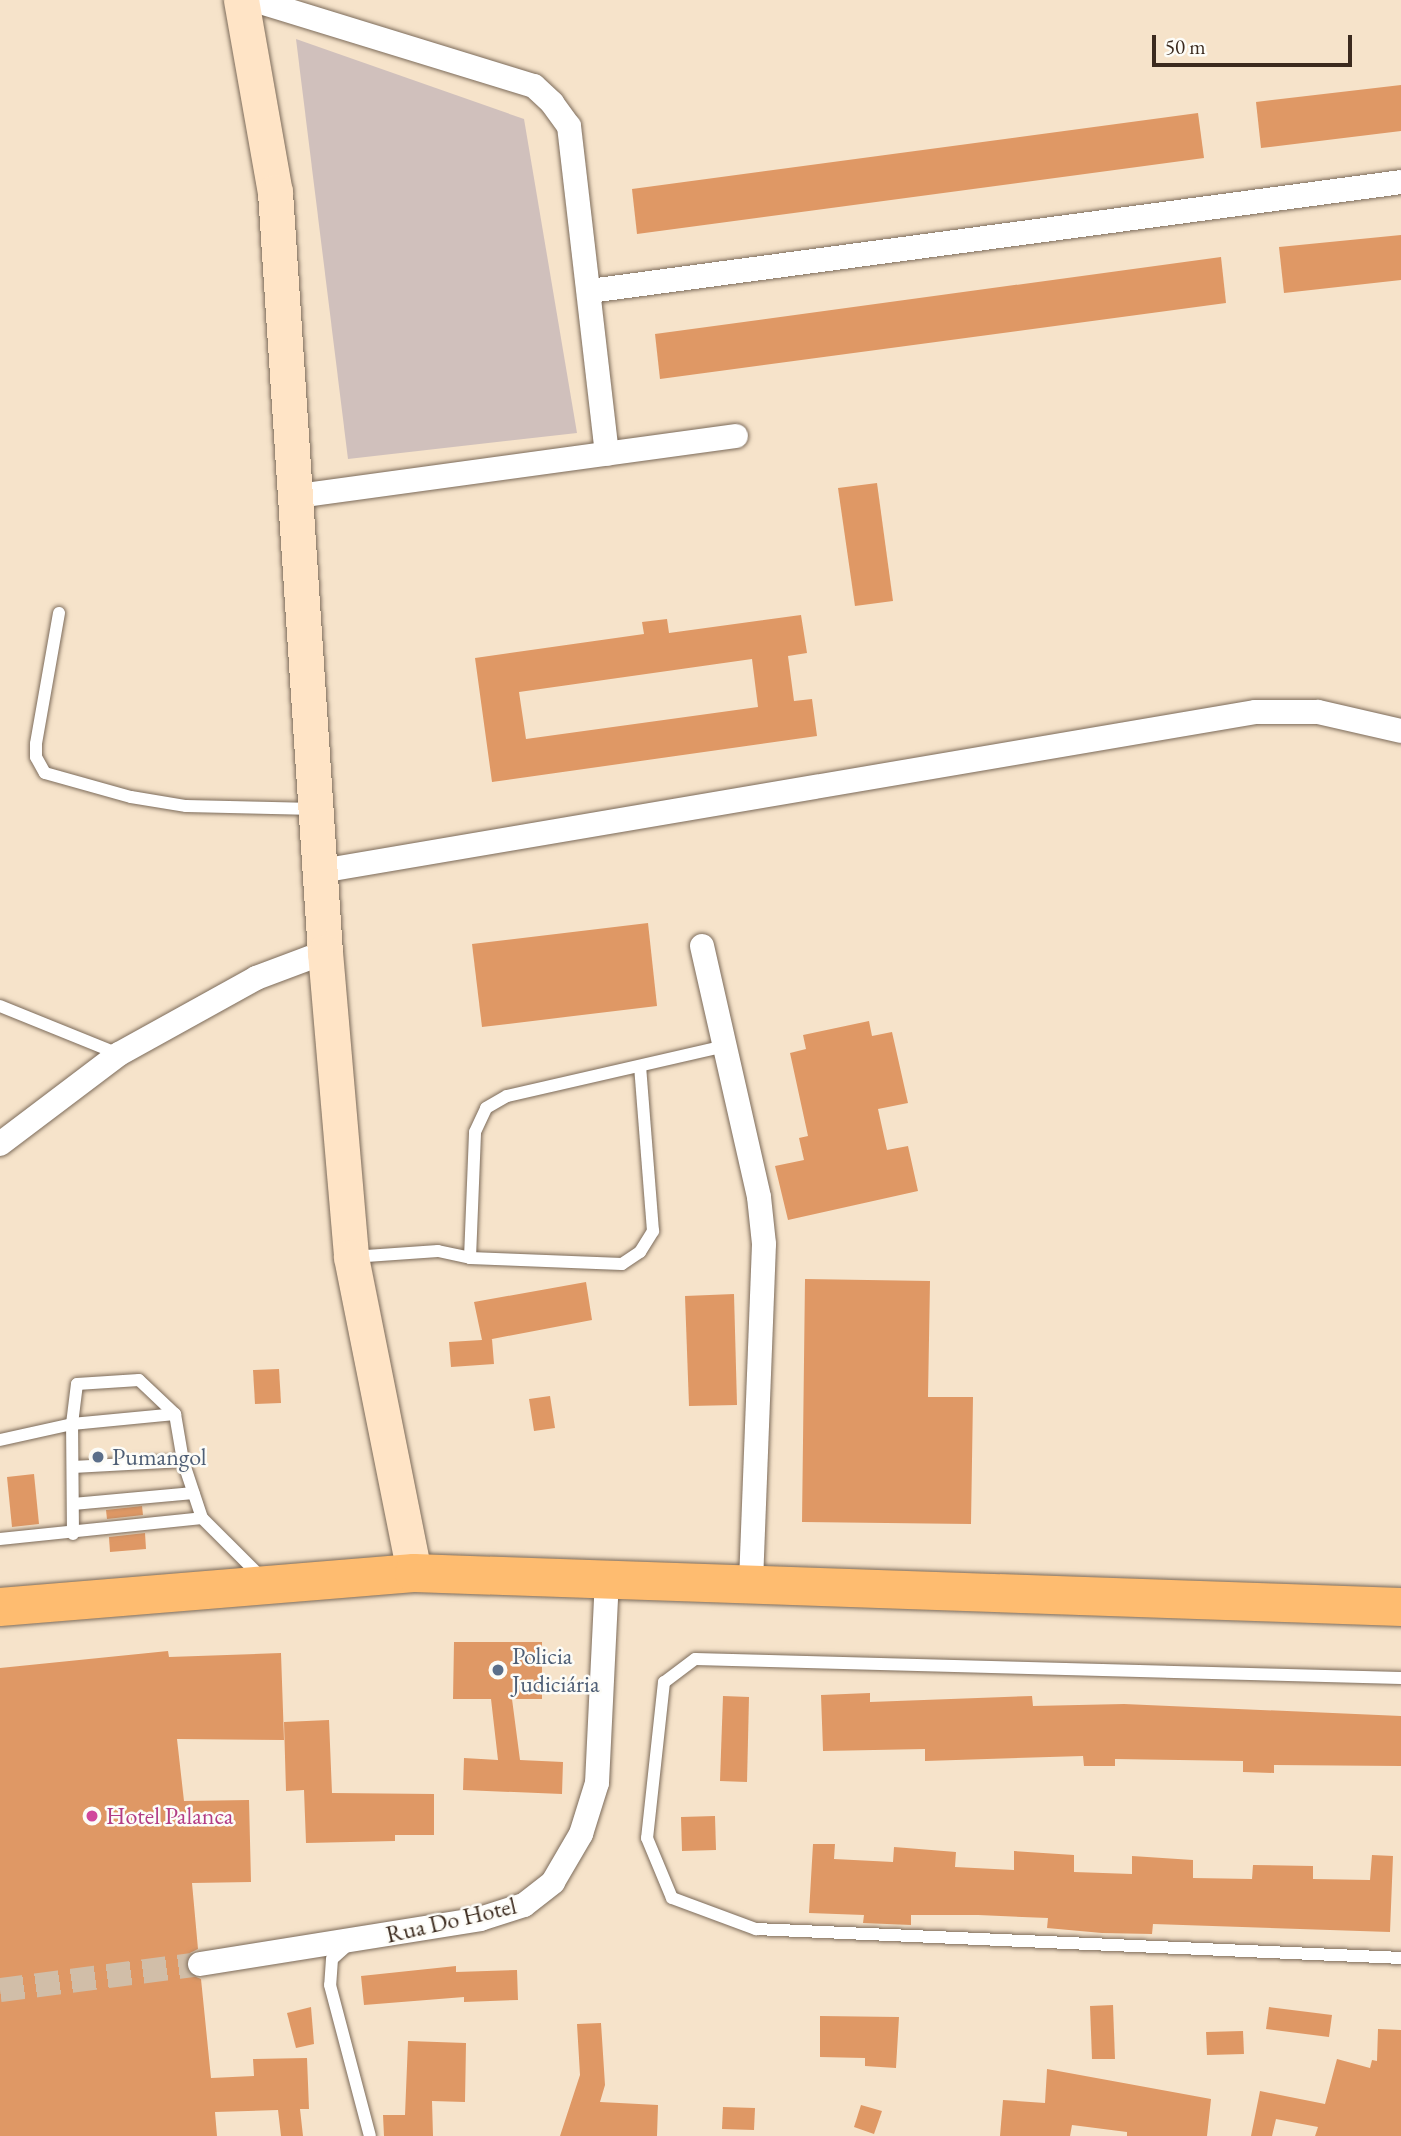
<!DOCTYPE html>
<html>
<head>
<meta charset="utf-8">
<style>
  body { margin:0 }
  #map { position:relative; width:1401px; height:2136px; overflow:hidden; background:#f6e3ca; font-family:"EB Garamond",serif }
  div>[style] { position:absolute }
  .industrial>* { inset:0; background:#d0c0bc }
  .building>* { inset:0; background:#df9865 }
  .street-tunnel>* { height:24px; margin-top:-12px; transform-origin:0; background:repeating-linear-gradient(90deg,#d1bea8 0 24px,transparent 0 36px) }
  .roads { filter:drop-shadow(0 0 2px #7c6b5a) drop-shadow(0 0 2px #7c6b5a) }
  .lane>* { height:12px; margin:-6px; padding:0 6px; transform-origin:6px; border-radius:6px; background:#fff }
  .street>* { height:24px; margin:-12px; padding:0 12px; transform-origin:12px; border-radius:12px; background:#fff }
  .secondary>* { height:35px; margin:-17.5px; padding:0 17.5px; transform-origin:17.5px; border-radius:17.5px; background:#ffe4c6 }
  .primary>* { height:38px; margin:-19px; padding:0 19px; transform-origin:19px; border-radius:19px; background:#febc70 }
  .dots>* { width:19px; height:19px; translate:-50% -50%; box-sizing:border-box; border:4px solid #fdfcf7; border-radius:50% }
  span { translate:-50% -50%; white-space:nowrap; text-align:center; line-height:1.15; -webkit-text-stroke:5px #fdfcf7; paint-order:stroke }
  .service-label { font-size:24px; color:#4e5e75 }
  .left { translate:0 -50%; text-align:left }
  .hotel-label { font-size:24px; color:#b23c85 }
  .street-label { font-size:24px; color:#3b2a1e }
  .scale { position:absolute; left:1152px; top:35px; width:200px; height:32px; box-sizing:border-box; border:4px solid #3b2a1e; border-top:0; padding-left:9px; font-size:21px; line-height:24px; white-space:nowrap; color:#3b2a1e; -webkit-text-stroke:5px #fdfcf7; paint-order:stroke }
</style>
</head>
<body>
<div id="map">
  <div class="industrial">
    <i style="clip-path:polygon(296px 39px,524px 119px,577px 433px,348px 459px)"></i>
  </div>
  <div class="building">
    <i style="clip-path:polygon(1401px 85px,1401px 131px,1261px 148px,1256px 102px)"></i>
    <i style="clip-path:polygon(1198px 113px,1204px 158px,637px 234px,632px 189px)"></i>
    <i style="clip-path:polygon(1401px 235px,1401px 280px,1284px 293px,1279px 247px)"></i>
    <i style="clip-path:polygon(1221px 257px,1226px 303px,660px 379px,655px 334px)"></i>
    <i style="clip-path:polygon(877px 483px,893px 601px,855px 606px,838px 488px)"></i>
    <i style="clip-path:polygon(evenodd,801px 615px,807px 653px,788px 656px,794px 701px,812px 699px,817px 736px,492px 782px,475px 658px,644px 634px,642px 622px,667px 619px,669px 633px,801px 615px,752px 659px,758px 707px,526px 739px,519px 692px,752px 659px)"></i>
    <i style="clip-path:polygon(648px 923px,657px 1006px,482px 1027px,472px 944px)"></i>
    <i style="clip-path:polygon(869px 1021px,872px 1036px,892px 1032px,908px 1103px,878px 1109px,887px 1150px,908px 1146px,918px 1191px,788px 1220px,775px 1166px,804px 1160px,799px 1138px,808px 1136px,790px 1053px,806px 1049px,803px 1035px)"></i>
    <i style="clip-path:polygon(805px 1279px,930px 1281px,928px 1397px,973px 1397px,971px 1524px,802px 1522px)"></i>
    <i style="clip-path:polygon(586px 1282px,592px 1320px,487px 1340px,492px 1339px,494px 1364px,451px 1367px,449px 1342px,482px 1340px,474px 1302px)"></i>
    <i style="clip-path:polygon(734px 1294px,737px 1405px,689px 1406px,685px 1296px)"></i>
    <i style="clip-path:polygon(279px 1369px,281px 1403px,255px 1404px,253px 1370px)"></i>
    <i style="clip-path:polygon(550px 1396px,555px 1428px,534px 1431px,529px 1399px)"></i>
    <i style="clip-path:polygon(34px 1474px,39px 1524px,12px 1527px,7px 1477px)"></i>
    <i style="clip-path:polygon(142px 1506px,143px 1515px,107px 1519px,106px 1510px)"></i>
    <i style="clip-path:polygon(145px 1533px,146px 1549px,110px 1552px,109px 1537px)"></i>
    <i style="clip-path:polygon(454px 1642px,542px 1642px,542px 1699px,512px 1699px,520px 1760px,563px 1762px,562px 1794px,463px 1790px,464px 1758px,498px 1760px,491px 1699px,453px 1699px)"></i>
    <i style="clip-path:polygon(168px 1651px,169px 1657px,281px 1653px,284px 1740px,177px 1739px,184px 1801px,249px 1800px,251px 1882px,192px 1883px,198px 1949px,190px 1953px,185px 1966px,189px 1974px,201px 1979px,211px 2078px,254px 2076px,253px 2059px,307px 2058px,309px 2109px,300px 2109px,303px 2136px,281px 2136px,278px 2110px,215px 2112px,217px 2136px,0 2136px,0 1668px)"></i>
    <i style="clip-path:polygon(870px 1693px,870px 1702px,1032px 1696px,1033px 1706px,1124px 1704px,1401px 1716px,1401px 1766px,1274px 1765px,1274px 1773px,1243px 1772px,1243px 1761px,1115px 1759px,1115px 1766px,1084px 1766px,1083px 1756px,925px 1761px,925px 1749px,823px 1751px,821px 1695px)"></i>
    <i style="clip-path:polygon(723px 1696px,749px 1697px,747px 1782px,720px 1781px)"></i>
    <i style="clip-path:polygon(329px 1720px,332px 1793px,434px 1794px,434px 1835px,395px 1835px,395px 1841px,306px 1843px,304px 1790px,286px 1791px,284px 1722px)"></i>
    <i style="clip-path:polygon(715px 1816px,716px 1850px,682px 1851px,681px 1817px)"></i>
    <i style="clip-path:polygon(813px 1844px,835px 1844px,834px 1859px,893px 1862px,894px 1847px,956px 1852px,955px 1867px,1014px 1870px,1014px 1851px,1074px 1855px,1074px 1872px,1132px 1874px,1132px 1856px,1193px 1860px,1193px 1878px,1252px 1879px,1253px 1865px,1313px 1866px,1313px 1879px,1370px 1880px,1372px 1855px,1393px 1856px,1390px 1932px,1153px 1924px,1152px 1934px,1102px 1933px,1047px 1928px,1048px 1918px,978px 1915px,911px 1915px,911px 1925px,863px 1923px,864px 1915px,809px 1913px)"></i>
    <i style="clip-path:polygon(456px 1966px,456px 1972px,517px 1970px,518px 2000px,464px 2002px,464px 1997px,364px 2005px,361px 1976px)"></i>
    <i style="clip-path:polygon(1113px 2005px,1115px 2059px,1092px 2059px,1090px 2006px)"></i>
    <i style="clip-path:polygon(311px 2007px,314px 2044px,296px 2048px,287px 2013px)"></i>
    <i style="clip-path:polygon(1269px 2007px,1332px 2015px,1329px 2037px,1266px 2029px)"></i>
    <i style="clip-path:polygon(820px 2016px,899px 2017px,896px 2068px,865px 2066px,865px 2058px,820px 2057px)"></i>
    <i style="clip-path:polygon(601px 2023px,605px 2085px,600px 2102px,658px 2105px,657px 2136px,560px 2136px,580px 2075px,577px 2024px)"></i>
    <i style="clip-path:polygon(1378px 2029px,1401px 2030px,1401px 2136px,1315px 2136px,1318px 2127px,1276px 2119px,1272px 2136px,1251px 2136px,1260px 2091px,1325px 2104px,1337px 2059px,1370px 2068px,1372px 2060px,1377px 2061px)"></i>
    <i style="clip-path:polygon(1243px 2031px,1244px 2054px,1207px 2055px,1206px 2032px)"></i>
    <i style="clip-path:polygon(408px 2041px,466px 2043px,465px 2102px,432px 2101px,433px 2136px,384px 2136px,383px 2115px,405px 2115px)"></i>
    <i style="clip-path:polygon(1047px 2069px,1211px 2099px,1207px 2136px,1127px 2136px,1127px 2132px,1072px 2125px,1070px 2136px,1000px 2136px,1003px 2100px,1045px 2103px)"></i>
    <i style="clip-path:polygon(861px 2105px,882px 2111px,874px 2134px,854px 2127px)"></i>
    <i style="clip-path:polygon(723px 2107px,755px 2108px,754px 2130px,722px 2129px)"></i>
  </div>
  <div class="street-tunnel">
    <i style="left:0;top:1990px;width:202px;rotate:-7.4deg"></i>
  </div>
  <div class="roads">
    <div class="lane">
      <i style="left:59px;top:613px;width:133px;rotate:100deg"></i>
      <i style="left:36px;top:744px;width:13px;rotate:90deg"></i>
      <i style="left:36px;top:757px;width:18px;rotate:61deg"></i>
      <i style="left:45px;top:773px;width:89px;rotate:15.6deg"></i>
      <i style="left:131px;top:797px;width:56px;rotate:9.3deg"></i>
      <i style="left:186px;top:806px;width:129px;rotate:1.3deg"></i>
      <i style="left:0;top:1006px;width:128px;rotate:22deg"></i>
      <i style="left:352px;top:1257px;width:86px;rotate:-4deg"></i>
      <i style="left:438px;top:1251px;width:33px;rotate:12deg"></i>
      <i style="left:470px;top:1258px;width:152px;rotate:2.3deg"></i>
      <i style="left:622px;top:1264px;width:22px;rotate:-34deg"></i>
      <i style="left:640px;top:1252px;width:25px;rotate:-58deg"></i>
      <i style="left:653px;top:1231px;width:165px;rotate:-94.5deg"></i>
      <i style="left:470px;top:1258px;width:126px;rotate:-87.7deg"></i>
      <i style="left:475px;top:1132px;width:26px;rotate:-65deg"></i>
      <i style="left:486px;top:1108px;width:24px;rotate:-30deg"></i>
      <i style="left:507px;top:1096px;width:224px;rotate:-12.9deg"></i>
      <i style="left:0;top:1440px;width:74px;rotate:-12.5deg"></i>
      <i style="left:72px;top:1424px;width:103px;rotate:-5.5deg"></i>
      <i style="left:175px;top:1414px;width:48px;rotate:80.3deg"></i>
      <i style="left:183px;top:1461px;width:60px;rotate:71.6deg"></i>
      <i style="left:73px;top:1467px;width:110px;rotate:-3.1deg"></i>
      <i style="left:73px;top:1504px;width:121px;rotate:-5.2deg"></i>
      <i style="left:73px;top:1534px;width:110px;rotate:-90.5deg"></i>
      <i style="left:72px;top:1424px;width:40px;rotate:-82.9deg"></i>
      <i style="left:77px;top:1384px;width:62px;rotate:-3.7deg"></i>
      <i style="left:139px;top:1380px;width:50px;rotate:43.4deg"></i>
      <i style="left:0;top:1539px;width:203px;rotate:-5.9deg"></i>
      <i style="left:202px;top:1518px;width:85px;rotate:45deg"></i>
      <i style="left:1401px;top:1678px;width:706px;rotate:-178.46deg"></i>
      <i style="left:695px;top:1659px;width:39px;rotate:143deg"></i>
      <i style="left:664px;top:1682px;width:157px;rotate:96.2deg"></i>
      <i style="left:647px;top:1838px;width:65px;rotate:67.4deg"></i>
      <i style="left:672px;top:1898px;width:90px;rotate:20.3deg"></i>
      <i style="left:756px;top:1929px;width:646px;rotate:2.57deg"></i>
      <i style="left:350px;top:1943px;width:24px;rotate:138deg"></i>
      <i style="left:332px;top:1959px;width:26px;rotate:94deg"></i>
      <i style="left:330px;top:1985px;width:156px;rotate:75.2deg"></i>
    </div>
    <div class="street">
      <i style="left:254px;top:0;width:293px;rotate:17.1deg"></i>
      <i style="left:534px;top:86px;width:25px;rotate:43deg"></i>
      <i style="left:552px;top:103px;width:29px;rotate:54deg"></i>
      <i style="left:569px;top:126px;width:330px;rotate:83.4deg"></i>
      <i style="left:590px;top:291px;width:818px;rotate:-7.65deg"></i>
      <i style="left:298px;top:496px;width:442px;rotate:-7.8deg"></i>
      <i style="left:321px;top:871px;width:947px;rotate:-9.66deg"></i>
      <i style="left:1255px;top:712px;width:63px"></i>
      <i style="left:1318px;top:712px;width:85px;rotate:12.9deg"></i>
      <i style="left:702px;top:946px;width:257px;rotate:77.2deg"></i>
      <i style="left:759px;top:1197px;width:47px;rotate:83.9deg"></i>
      <i style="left:764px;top:1244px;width:340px;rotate:92.2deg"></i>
      <i style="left:0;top:1144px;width:149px;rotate:-37.1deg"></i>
      <i style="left:119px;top:1054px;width:157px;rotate:-29deg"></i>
      <i style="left:256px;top:978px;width:74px;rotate:-20.6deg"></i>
      <i style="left:200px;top:1964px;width:284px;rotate:-9.1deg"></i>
      <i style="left:480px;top:1919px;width:46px;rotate:-17.7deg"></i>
      <i style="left:524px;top:1905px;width:37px;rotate:-38deg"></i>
      <i style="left:553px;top:1882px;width:56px;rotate:-59.7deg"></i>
      <i style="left:581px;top:1834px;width:53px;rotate:-72.6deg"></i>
      <i style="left:597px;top:1783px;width:203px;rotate:-87.2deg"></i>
    </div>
    <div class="secondary">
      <i style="left:241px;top:0;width:195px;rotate:80deg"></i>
      <i style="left:275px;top:192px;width:762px;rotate:86.24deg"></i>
      <i style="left:325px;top:952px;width:306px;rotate:85.1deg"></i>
      <i style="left:351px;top:1257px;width:322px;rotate:78.7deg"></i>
    </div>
    <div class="primary">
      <i style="left:0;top:1607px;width:415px;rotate:-4.7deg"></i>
      <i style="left:414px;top:1573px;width:988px;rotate:1.97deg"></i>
    </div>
  </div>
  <div class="dots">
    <i style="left:98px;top:1457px;background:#5c6f8a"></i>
    <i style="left:498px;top:1670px;background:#5c6f8a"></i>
    <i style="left:92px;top:1816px;background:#d1479c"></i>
  </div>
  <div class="service-label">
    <span class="left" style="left:112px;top:1457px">Pumangol</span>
    <span class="left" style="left:512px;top:1670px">Policia<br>Judiciária</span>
  </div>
  <div class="hotel-label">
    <span class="left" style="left:106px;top:1816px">Hotel Palanca</span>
  </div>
  <div class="street-label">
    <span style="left:451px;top:1920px;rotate:-13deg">Rua Do Hotel</span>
  </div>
  <div class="scale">50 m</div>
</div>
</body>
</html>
